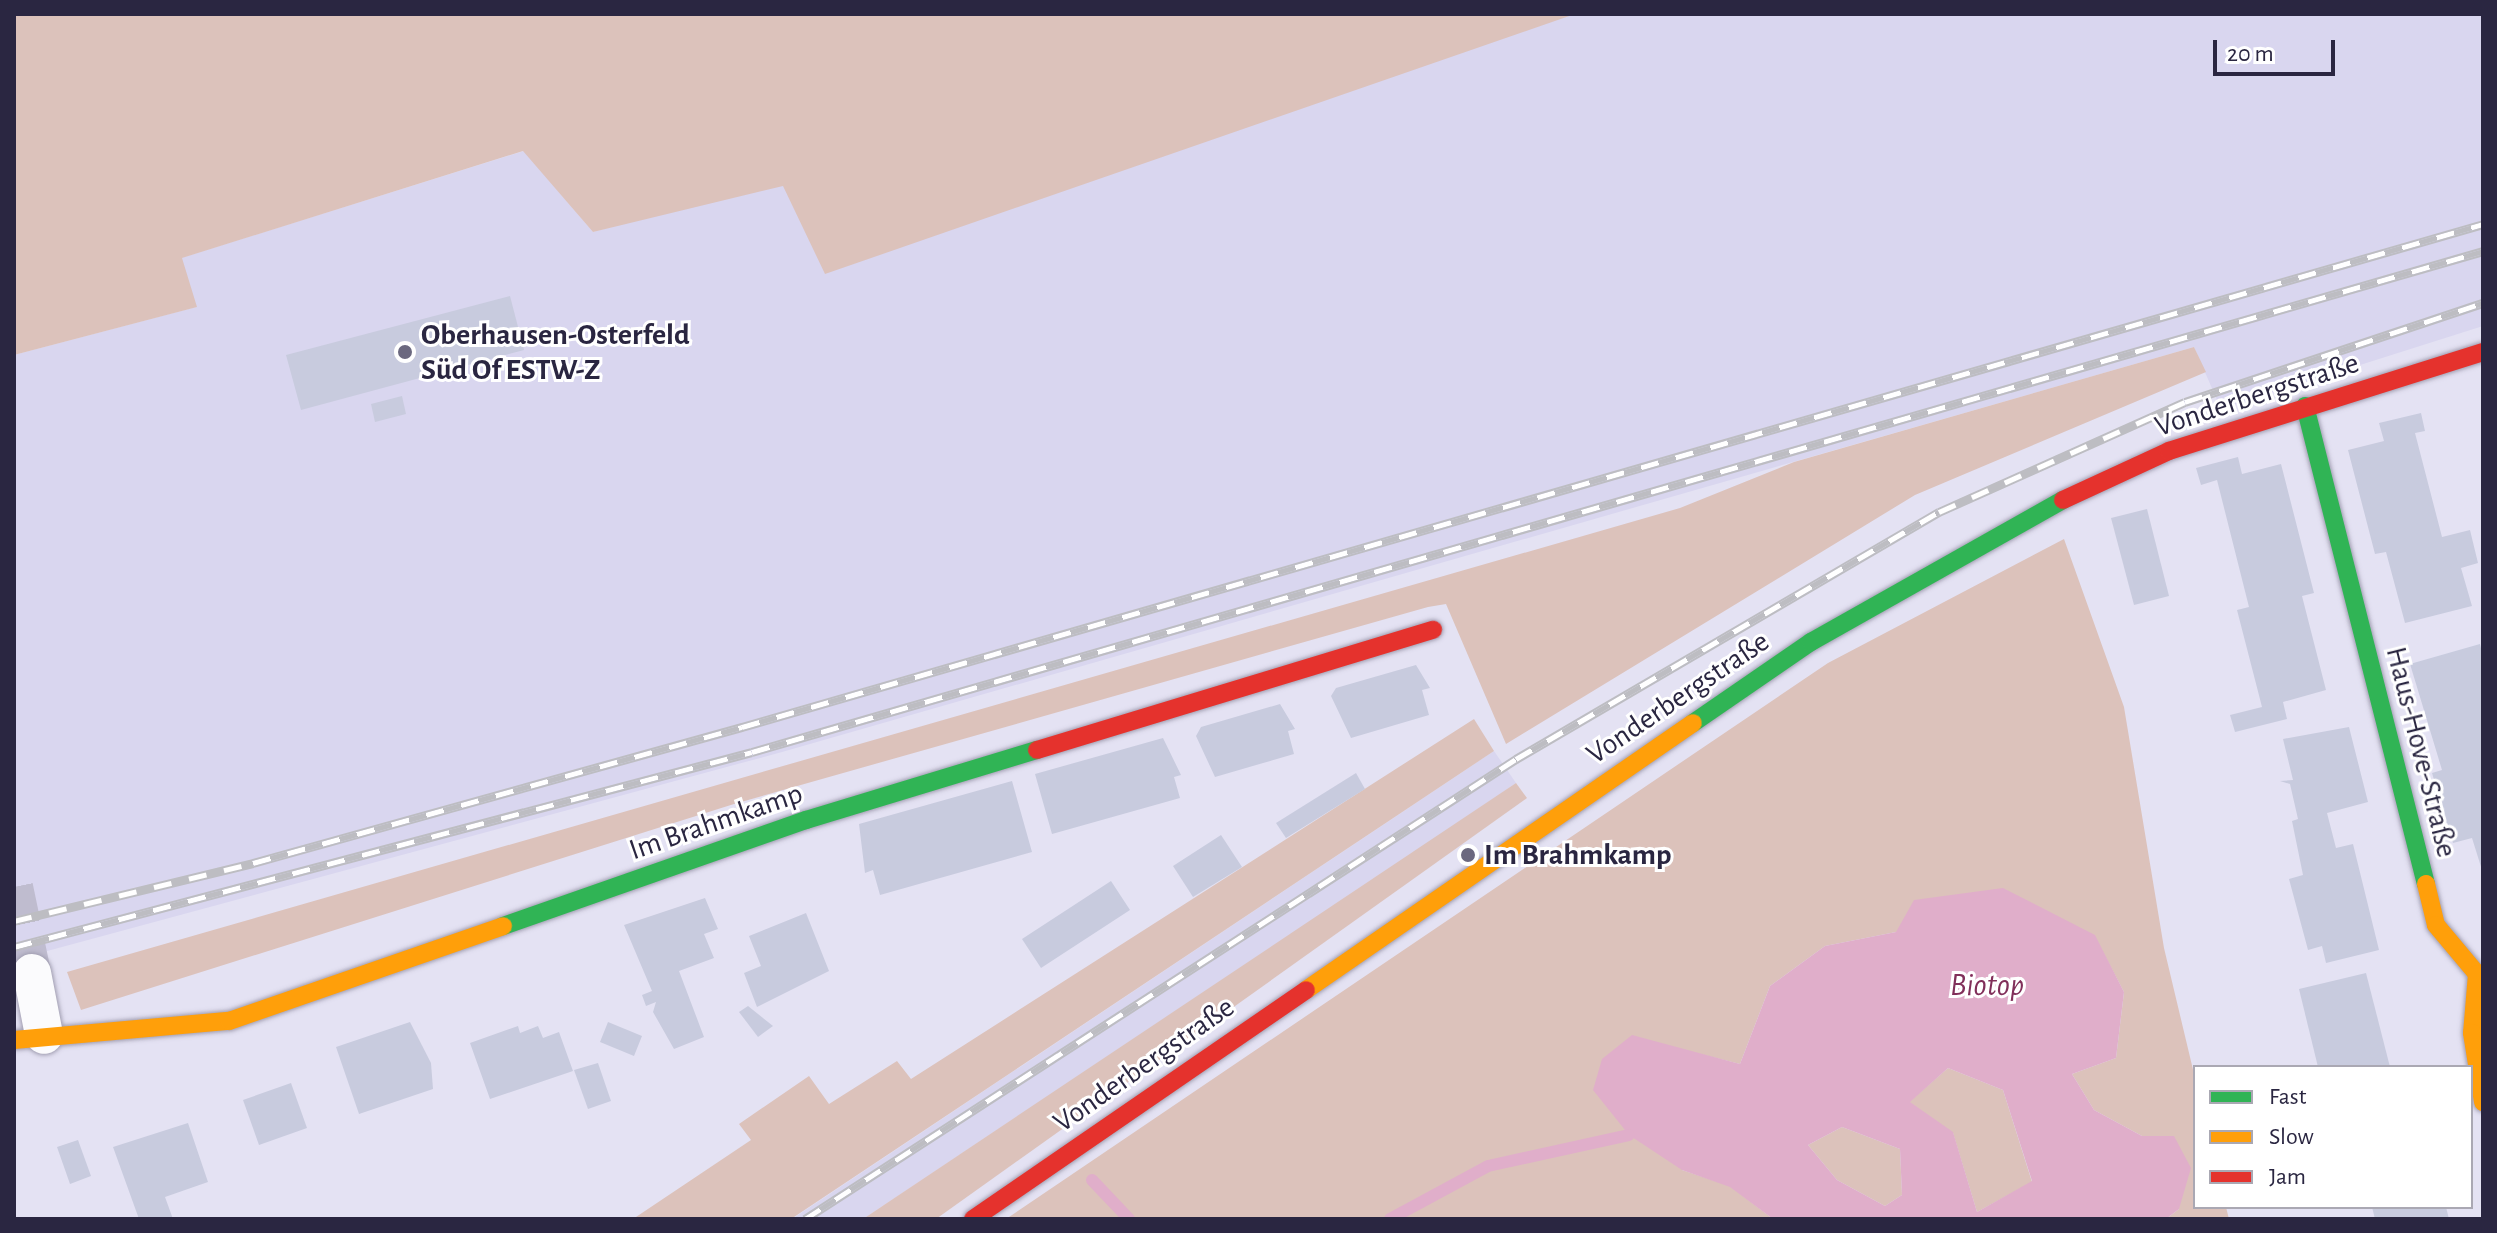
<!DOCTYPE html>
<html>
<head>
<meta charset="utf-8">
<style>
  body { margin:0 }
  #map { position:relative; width:2497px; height:1233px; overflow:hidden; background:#e4e2f3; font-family:"Alegreya Sans",sans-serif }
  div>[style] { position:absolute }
  .built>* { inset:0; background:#d9d6ef }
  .green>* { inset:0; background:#dcc2bb }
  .water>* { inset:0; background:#e0aeca }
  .stream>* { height:12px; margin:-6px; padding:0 6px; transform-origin:6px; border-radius:6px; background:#e0aeca }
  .building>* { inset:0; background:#c8cbde }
  .street-tunnel>* { height:38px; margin-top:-19px; transform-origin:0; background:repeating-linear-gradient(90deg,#bfbccf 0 38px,transparent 0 57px) }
  .roads { filter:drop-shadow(0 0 2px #a29fb2) drop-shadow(0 0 2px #a29fb2) }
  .street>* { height:38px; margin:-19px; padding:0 19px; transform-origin:19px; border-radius:19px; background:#fbfbfd }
  .fast>* { height:18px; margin:-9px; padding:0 9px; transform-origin:9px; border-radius:9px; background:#30b455 }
  .slow>* { height:18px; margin:-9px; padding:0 9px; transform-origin:9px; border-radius:9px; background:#ff9f0a }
  .jam>* { height:18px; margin:-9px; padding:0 9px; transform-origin:9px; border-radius:9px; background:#e5322d }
  .rail>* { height:9px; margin-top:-4.5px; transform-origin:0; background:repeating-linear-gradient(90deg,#fff 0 18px,#bdbdc2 0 36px); box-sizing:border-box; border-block:2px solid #bdbdc2 }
  .dots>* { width:22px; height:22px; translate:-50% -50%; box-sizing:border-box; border:4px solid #fff; border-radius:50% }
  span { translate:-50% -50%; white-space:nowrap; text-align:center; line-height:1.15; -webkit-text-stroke:6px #fff; paint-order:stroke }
  .poi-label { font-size:30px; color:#2a2641; font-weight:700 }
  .left { translate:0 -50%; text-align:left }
  .street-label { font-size:30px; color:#2a2641 }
  .water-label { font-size:32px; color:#812f5a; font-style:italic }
  .frame { position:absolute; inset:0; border:16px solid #2a2641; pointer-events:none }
  .legend { position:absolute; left:2193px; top:1065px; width:280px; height:144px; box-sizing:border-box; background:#fff; border:2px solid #aaa8b3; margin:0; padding:10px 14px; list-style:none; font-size:24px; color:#2a2641 }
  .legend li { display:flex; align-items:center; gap:16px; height:40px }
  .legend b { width:40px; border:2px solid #aaa8b3 }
  .scale { position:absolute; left:2213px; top:40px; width:122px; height:36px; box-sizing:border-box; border:4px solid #2a2641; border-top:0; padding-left:10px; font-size:24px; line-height:28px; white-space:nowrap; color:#2a2641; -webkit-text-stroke:6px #fff; paint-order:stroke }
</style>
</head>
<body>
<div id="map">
  <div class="built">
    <i style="clip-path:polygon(1287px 14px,2483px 14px,2483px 326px,2221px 409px,2194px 347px,782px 752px,14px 960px,14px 355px,196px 307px,181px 258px,524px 151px,593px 232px,694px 205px,913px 46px)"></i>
    <i style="clip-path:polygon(1494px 751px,1516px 783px,1434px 840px,863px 1219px,792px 1219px)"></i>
  </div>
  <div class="green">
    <i style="clip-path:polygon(14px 14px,1575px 14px,825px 274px,783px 186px,593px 232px,523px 151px,182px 258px,197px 307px,14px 355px)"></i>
    <i style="clip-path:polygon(2194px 347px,2206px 372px,1915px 495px,1506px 744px,1446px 604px,1428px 607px,734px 804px,81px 1010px,67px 972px,1680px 508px,1794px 462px)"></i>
    <i style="clip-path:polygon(2064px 539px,2124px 707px,2164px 948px,2195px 1078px,2195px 1207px,2226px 1207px,2229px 1219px,2166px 1219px,2179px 1209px,2142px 1136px,2094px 1110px,2072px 1074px,2116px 1058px,2124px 992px,2094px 935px,1896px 932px,1825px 946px,1770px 986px,1740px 1064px,1692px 1052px,1682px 1170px,1730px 1186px,1773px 1219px,1006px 1219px,1828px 663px)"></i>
    <i style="clip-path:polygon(1474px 719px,1494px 751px,791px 1219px,633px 1219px,751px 1140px,739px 1124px,809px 1076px,829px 1104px,897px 1061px,911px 1079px)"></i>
    <i style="clip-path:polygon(1516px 783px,1527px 798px,936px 1219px,863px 1219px)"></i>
    <i style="clip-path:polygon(1948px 1068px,2003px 1090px,2032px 1182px,1977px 1212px,1953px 1133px,1909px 1102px)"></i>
    <i style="clip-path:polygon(1842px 1127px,1900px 1149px,1902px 1195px,1885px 1206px,1837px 1180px,1808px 1145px)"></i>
  </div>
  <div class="water">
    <i style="clip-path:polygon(evenodd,2003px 888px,2095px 935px,2124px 992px,2116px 1058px,2072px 1074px,2094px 1110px,2142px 1136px,2174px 1136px,2191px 1168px,2179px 1209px,2166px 1219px,1773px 1219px,1730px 1187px,1682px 1170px,1629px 1135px,1593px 1090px,1602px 1059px,1632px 1035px,1740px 1064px,1770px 986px,1825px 946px,1896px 932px,1914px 900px,2003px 888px,1948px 1068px,2003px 1090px,2032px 1181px,1977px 1212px,1953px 1132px,1910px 1102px,1948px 1068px,2003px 888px,1842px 1127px,1900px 1149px,1902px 1195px,1885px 1206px,1837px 1180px,1808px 1145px,1842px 1127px)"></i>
  </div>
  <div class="stream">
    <i style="left:1092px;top:1180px;width:54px;rotate:46.5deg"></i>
    <i style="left:1390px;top:1219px;width:111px;rotate:-28.4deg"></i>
    <i style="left:1488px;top:1166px;width:144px;rotate:-12.4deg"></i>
  </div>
  <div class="building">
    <i style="clip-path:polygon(510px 296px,524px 350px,301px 410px,286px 355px)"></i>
    <i style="clip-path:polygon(402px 396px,406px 414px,375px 422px,371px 404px)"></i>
    <i style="clip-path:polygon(2421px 413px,2425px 431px,2415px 433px,2442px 537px,2470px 530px,2478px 563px,2461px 568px,2472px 606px,2405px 623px,2386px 552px,2375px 554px,2348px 450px,2384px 441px,2379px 423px)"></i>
    <i style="clip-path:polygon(2238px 457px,2242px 474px,2281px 464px,2314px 593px,2302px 596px,2326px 690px,2283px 702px,2287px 719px,2235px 732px,2230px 715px,2262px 707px,2237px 610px,2249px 607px,2217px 480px,2201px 485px,2196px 468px)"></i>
    <i style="clip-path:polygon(2147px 509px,2169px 596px,2134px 605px,2111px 518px)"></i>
    <i style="clip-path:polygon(2480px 644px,2483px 657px,2482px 870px,2472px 838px,2453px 843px,2432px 773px,2442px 770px,2410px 664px)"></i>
    <i style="clip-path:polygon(1416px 665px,1430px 688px,1422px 690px,1429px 715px,1351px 738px,1331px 696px,1336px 688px)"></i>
    <i style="clip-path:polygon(1280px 704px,1295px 729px,1288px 731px,1294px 754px,1215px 777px,1196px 736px,1201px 727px)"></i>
    <i style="clip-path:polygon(2349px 727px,2368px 802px,2327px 813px,2336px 848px,2353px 844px,2379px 950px,2326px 963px,2322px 946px,2308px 950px,2289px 879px,2303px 875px,2292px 821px,2298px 819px,2290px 784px,2280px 781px,2293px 780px,2283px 739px)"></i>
    <i style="clip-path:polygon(1163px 738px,1181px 775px,1174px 777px,1180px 798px,1052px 834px,1035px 774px)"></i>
    <i style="clip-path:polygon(1356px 773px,1365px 789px,1286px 838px,1276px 823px)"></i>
    <i style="clip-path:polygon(1012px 781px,1032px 852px,880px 895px,873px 870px,865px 873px,859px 824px)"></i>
    <i style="clip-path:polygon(1221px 835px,1242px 867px,1193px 897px,1173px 866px)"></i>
    <i style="clip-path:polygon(1111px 881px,1130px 910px,1041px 968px,1022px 939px)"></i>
    <i style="clip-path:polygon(705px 898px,718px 929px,704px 934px,714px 958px,679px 971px,704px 1037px,674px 1049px,653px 1012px,656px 1002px,646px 1006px,642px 995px,652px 991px,624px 925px)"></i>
    <i style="clip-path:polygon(806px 913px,829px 971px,757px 1007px,744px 973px,761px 966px,749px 936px)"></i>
    <i style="clip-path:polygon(2366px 973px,2390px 1067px,2318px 1067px,2299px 989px)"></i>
    <i style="clip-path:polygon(748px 1006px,773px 1026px,758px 1037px,739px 1012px)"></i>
    <i style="clip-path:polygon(410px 1022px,431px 1063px,433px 1089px,359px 1114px,336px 1047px)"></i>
    <i style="clip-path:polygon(608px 1022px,642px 1036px,634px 1056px,600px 1042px)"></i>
    <i style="clip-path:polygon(518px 1026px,520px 1033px,538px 1026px,543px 1038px,559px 1032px,573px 1071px,490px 1099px,470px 1043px)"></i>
    <i style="clip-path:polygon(598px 1063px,611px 1101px,588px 1109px,574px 1070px)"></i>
    <i style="clip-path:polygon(291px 1083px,307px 1128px,259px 1145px,243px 1100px)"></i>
    <i style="clip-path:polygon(188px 1123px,208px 1182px,165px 1197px,173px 1219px,139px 1219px,113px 1147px)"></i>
    <i style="clip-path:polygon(78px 1140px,91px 1176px,70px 1184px,57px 1147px)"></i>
    <i style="clip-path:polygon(2372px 1207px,2446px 1207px,2449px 1219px,2375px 1219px)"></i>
  </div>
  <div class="street-tunnel">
    <i style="left:14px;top:887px;width:88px;rotate:78.2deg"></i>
  </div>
  <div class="roads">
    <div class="street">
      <i style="left:32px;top:973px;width:63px;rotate:79deg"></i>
    </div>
    <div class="fast">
      <i style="left:2305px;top:406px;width:493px;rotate:75.8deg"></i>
      <i style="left:1693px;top:723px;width:143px;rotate:-34.5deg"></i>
      <i style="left:1811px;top:642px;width:289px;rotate:-29.4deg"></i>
      <i style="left:503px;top:926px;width:321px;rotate:-19.3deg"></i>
      <i style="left:806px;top:820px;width:241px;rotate:-16.9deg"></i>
    </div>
    <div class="slow">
      <i style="left:2426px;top:884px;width:42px;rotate:76.3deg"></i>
      <i style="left:2436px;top:925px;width:64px;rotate:50.1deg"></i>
      <i style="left:2477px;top:974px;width:59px;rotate:94.8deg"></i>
      <i style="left:2472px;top:1033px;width:70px;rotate:80.9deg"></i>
      <i style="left:1306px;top:990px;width:470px;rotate:-34.6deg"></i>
      <i style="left:14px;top:1040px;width:216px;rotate:-5.1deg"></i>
      <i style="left:229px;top:1021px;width:290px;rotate:-19.1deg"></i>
    </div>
    <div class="jam">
      <i style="left:2063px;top:500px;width:117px;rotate:-24.8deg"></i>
      <i style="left:2169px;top:451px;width:329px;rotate:-17.5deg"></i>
      <i style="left:1037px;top:750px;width:414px;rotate:-16.9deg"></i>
      <i style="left:973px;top:1219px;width:404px;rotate:-34.5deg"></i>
    </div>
  </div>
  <div class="rail">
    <i style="left:14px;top:921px;width:246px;rotate:-13.6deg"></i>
    <i style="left:253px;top:863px;width:508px;rotate:-15.54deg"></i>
    <i style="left:742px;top:727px;width:1812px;rotate:-16.11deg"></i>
    <i style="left:14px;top:947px;width:763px;rotate:-14.8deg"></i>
    <i style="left:752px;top:752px;width:1802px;rotate:-16.14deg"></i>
    <i style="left:805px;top:1219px;width:847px;rotate:-32.9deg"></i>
    <i style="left:1516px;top:759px;width:490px;rotate:-30.3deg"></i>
    <i style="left:1939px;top:512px;width:269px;rotate:-24.1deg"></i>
    <i style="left:2185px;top:402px;width:314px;rotate:-18.4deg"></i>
  </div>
  <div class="dots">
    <i style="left:405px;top:352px;background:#6b687f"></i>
    <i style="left:1468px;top:855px;background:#6b687f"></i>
  </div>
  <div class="poi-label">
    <span class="left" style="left:421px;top:352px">Oberhausen-Osterfeld<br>Süd Of ESTW-Z</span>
    <span class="left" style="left:1484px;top:855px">Im Brahmkamp</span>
  </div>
  <div class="street-label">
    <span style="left:2257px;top:395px;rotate:-18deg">Vonderbergstraße</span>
    <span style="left:1678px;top:698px;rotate:-34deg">Vonderbergstraße</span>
    <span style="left:2421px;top:752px;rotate:76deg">Haus-Hove-Straße</span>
    <span style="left:716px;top:822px;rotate:-19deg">Im Brahmkamp</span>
    <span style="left:1144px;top:1065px;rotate:-35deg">Vonderbergstraße</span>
  </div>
  <div class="water-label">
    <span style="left:1987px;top:985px">Biotop</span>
  </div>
  <div class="frame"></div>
  <ul class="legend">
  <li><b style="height:10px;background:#30b455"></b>Fast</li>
  <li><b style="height:10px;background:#ff9f0a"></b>Slow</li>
  <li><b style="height:10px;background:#e5322d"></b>Jam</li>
  </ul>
  <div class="scale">20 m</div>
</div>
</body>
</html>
